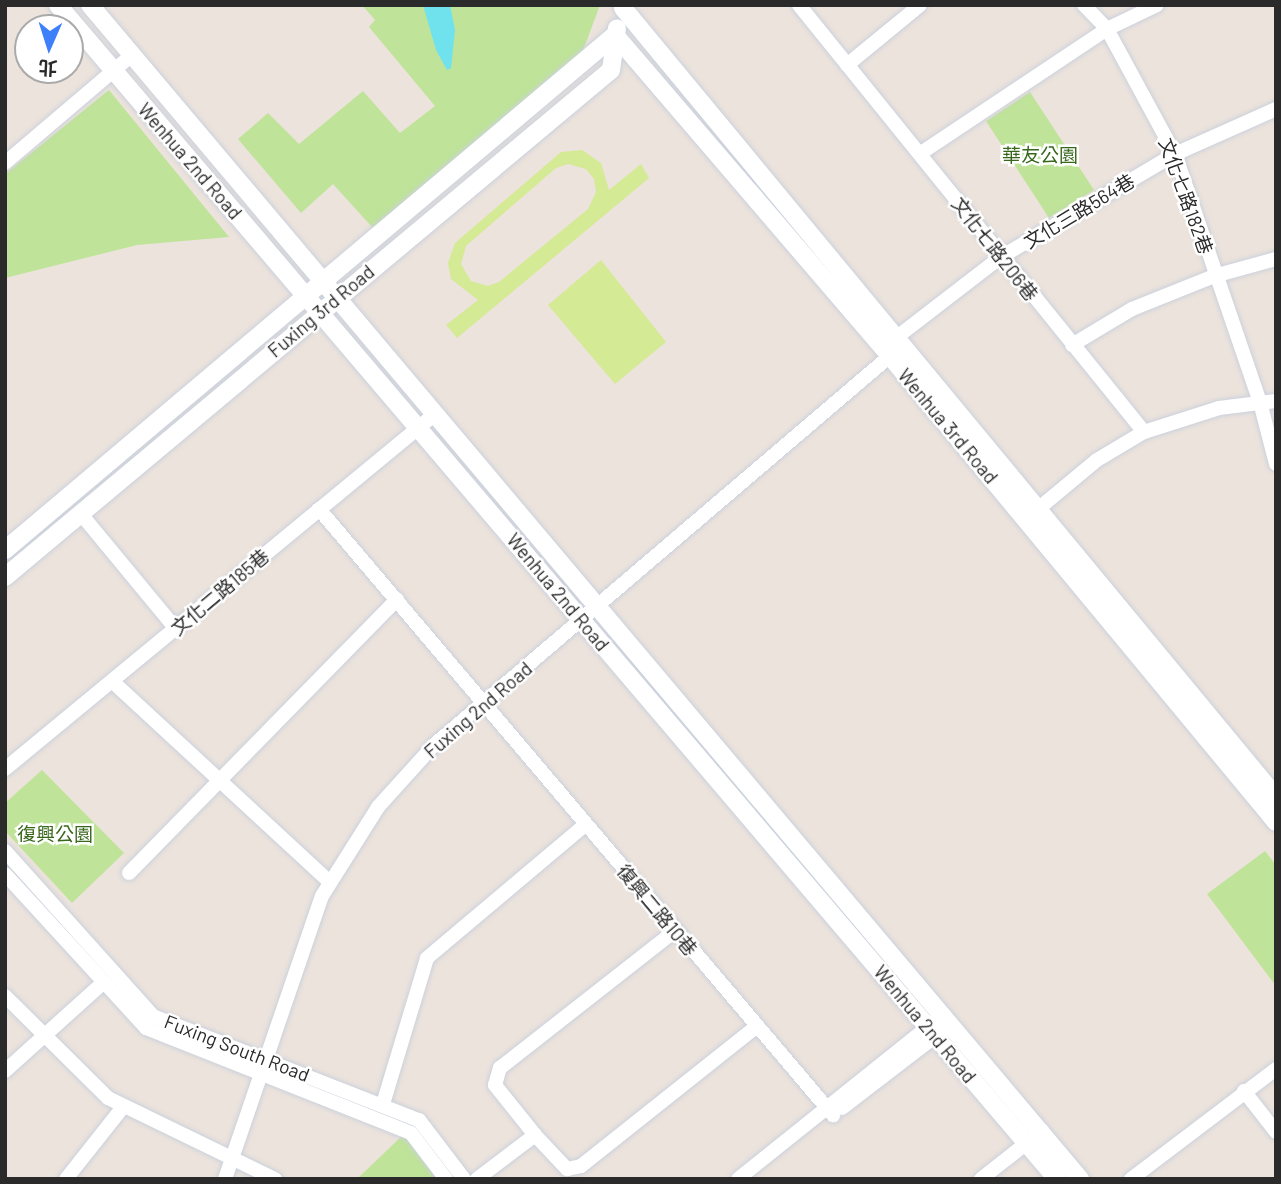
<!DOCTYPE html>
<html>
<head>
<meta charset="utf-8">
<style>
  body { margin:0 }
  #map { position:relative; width:1281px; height:1184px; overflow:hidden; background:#ece3dc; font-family:Barlow,"Noto Sans TC",sans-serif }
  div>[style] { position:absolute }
  .green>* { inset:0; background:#bfe399 }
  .pitch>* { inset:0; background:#d4ea95 }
  .water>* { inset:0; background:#70e2ee }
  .roads { filter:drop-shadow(0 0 2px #cbd1dc) drop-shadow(0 0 2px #cbd1dc) }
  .minor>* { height:14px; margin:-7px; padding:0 7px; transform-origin:7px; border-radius:7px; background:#fff }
  .tertiary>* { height:18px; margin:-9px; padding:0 9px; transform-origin:9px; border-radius:9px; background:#fff }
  span { translate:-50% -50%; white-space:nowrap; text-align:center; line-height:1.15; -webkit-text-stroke:5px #fff; paint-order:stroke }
  .park-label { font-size:19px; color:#37671a }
  .street-label { font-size:19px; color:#2a2a2a }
  .frame { position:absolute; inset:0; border:7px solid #2a2a2a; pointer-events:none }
  .north { position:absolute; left:14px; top:14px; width:70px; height:70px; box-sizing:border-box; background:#fff; border:2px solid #aaa; border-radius:50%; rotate:183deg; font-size:19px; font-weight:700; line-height:28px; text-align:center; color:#2a2a2a }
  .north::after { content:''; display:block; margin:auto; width:24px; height:32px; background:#3d80f9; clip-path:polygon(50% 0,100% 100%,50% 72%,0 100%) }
</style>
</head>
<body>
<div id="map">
  <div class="green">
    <i style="clip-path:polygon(362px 5px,600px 5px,581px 56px,373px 228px,333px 184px,301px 213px,238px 139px,268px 113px,299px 144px,363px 91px,400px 133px,435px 106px,369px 27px,375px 20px)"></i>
    <i style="clip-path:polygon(109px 90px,229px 237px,137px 245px,5px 278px,5px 174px)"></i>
    <i style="clip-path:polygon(1030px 92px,1094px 190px,1049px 218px,986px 121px)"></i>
    <i style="clip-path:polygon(42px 770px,124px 853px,72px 903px,5px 831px,5px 803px)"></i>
    <i style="clip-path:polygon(1265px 851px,1276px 865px,1276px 986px,1207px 894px)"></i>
    <i style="clip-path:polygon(404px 1134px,438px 1179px,357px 1179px)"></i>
  </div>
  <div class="pitch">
    <i style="clip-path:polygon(evenodd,582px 150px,601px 163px,609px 190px,641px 164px,649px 178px,457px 338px,446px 325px,478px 300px,451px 279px,448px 263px,455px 243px,561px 152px,582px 150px,568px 164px,586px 169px,594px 179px,596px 192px,588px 209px,499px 282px,488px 286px,471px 281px,461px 264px,466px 246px,556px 168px,568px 164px)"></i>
    <i style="clip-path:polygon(601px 260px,666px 342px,615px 384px,548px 305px)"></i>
  </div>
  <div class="water">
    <i style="clip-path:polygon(423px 5px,450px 5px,455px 30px,451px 68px,447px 70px,436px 50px)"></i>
  </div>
  <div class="roads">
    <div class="minor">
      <i style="left:799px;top:5px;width:549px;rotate:51.06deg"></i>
      <i style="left:1084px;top:5px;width:33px;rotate:46deg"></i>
      <i style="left:1107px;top:29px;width:142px;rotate:61.5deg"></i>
      <i style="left:1175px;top:154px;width:262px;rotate:71.1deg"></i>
      <i style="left:1260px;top:402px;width:64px;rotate:75.5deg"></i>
      <i style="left:847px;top:65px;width:94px;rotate:-39.4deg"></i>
      <i style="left:921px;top:153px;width:224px;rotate:-33.7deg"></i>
      <i style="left:1107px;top:29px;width:55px;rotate:-25.6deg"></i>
      <i style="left:5px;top:163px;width:167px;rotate:-40.4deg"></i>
      <i style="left:1072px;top:345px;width:70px;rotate:-31deg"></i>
      <i style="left:1132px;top:309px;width:88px;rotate:-21.9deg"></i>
      <i style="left:1214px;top:276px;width:64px;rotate:-15.3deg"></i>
      <i style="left:319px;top:509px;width:795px;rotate:49.7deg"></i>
      <i style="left:81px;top:514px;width:149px;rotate:50.4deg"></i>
      <i style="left:1032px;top:514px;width:85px;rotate:-39.7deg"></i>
      <i style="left:1097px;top:460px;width:55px;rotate:-30.8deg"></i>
      <i style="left:1144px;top:432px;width:79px;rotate:-17.7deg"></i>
      <i style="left:1219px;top:408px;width:57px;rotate:-7deg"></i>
      <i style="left:113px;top:682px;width:295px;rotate:42.7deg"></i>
      <i style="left:5px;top:769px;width:558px;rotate:-39.54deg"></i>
      <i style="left:5px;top:851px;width:222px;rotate:48.1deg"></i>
      <i style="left:153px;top:1016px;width:286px;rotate:21.4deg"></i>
      <i style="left:419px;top:1120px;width:74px;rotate:52.7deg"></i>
      <i style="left:129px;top:873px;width:383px;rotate:-45.6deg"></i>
      <i style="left:5px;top:874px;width:209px;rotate:47.5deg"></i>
      <i style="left:146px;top:1028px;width:285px;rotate:21.6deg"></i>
      <i style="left:411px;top:1133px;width:58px;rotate:52.7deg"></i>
      <i style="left:5px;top:996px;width:145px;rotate:44.7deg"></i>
      <i style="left:108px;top:1098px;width:186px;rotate:25.9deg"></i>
      <i style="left:5px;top:1071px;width:133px;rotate:-42deg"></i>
      <i style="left:1244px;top:1091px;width:52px;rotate:52deg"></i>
      <i style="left:383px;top:1104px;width:152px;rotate:-73.2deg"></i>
      <i style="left:427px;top:958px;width:207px;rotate:-40.1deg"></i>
      <i style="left:842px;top:1108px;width:126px;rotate:-37.6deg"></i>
      <i style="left:535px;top:1135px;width:64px;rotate:-128.7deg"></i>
      <i style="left:495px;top:1085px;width:18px;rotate:-74deg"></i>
      <i style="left:500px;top:1068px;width:222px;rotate:-38.1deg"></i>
      <i style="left:66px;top:1179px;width:92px;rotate:-51.6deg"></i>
      <i style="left:225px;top:1179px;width:299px;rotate:-71.1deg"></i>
      <i style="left:322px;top:896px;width:105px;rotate:-57.8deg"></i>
      <i style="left:378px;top:807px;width:84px;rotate:-47.9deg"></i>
      <i style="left:434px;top:745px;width:599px;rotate:-40.47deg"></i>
      <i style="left:890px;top:356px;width:20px;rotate:-70deg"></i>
      <i style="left:897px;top:337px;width:131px;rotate:-37.6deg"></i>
      <i style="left:1001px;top:257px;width:202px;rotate:-30.6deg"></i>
      <i style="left:1175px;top:154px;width:111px;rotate:-24deg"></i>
      <i style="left:477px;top:1179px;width:73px;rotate:-37.2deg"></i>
      <i style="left:535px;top:1135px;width:47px;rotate:46.7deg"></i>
      <i style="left:567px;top:1169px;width:14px;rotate:-12deg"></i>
      <i style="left:581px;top:1166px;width:223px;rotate:-38.5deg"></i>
      <i style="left:738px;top:1179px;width:253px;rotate:-38.7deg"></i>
      <i style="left:981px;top:1179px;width:78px;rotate:-38.2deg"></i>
      <i style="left:1131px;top:1179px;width:182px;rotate:-37.2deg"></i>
    </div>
    <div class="tertiary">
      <i style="left:58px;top:5px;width:1542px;rotate:49.6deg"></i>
      <i style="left:90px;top:5px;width:1536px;rotate:49.86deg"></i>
      <i style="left:623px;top:8px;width:1024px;rotate:50.39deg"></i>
      <i style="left:615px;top:35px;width:423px;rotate:49.4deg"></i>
      <i style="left:890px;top:356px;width:605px;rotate:50.36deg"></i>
      <i style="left:5px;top:550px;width:798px;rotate:-40.17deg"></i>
      <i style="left:5px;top:577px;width:790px;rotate:-39.92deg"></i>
      <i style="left:611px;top:70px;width:42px;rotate:-81.9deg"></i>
    </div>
  </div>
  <div class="park-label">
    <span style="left:1040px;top:155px">華友公園</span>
    <span style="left:55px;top:834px">復興公園</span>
  </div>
  <div class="street-label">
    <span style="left:190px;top:161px;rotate:49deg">Wenhua 2nd Road</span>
    <span style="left:1186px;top:196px;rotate:70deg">文化七路182巷</span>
    <span style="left:1079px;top:211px;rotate:-31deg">文化三路564巷</span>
    <span style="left:995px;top:249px;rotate:52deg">文化七路206巷</span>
    <span style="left:321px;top:311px;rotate:-40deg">Fuxing 3rd Road</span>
    <span style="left:948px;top:426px;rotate:50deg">Wenhua 3rd Road</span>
    <span style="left:220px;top:592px;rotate:-40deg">文化二路185巷</span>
    <span style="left:558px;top:592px;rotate:50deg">Wenhua 2nd Road</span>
    <span style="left:478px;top:710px;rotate:-41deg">Fuxing 2nd Road</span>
    <span style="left:657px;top:910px;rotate:50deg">復興二路10巷</span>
    <span style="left:925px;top:1024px;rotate:50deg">Wenhua 2nd Road</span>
    <span style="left:237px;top:1048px;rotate:21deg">Fuxing South Road</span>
  </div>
  <div class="frame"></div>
  <div class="north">北</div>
</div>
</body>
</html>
